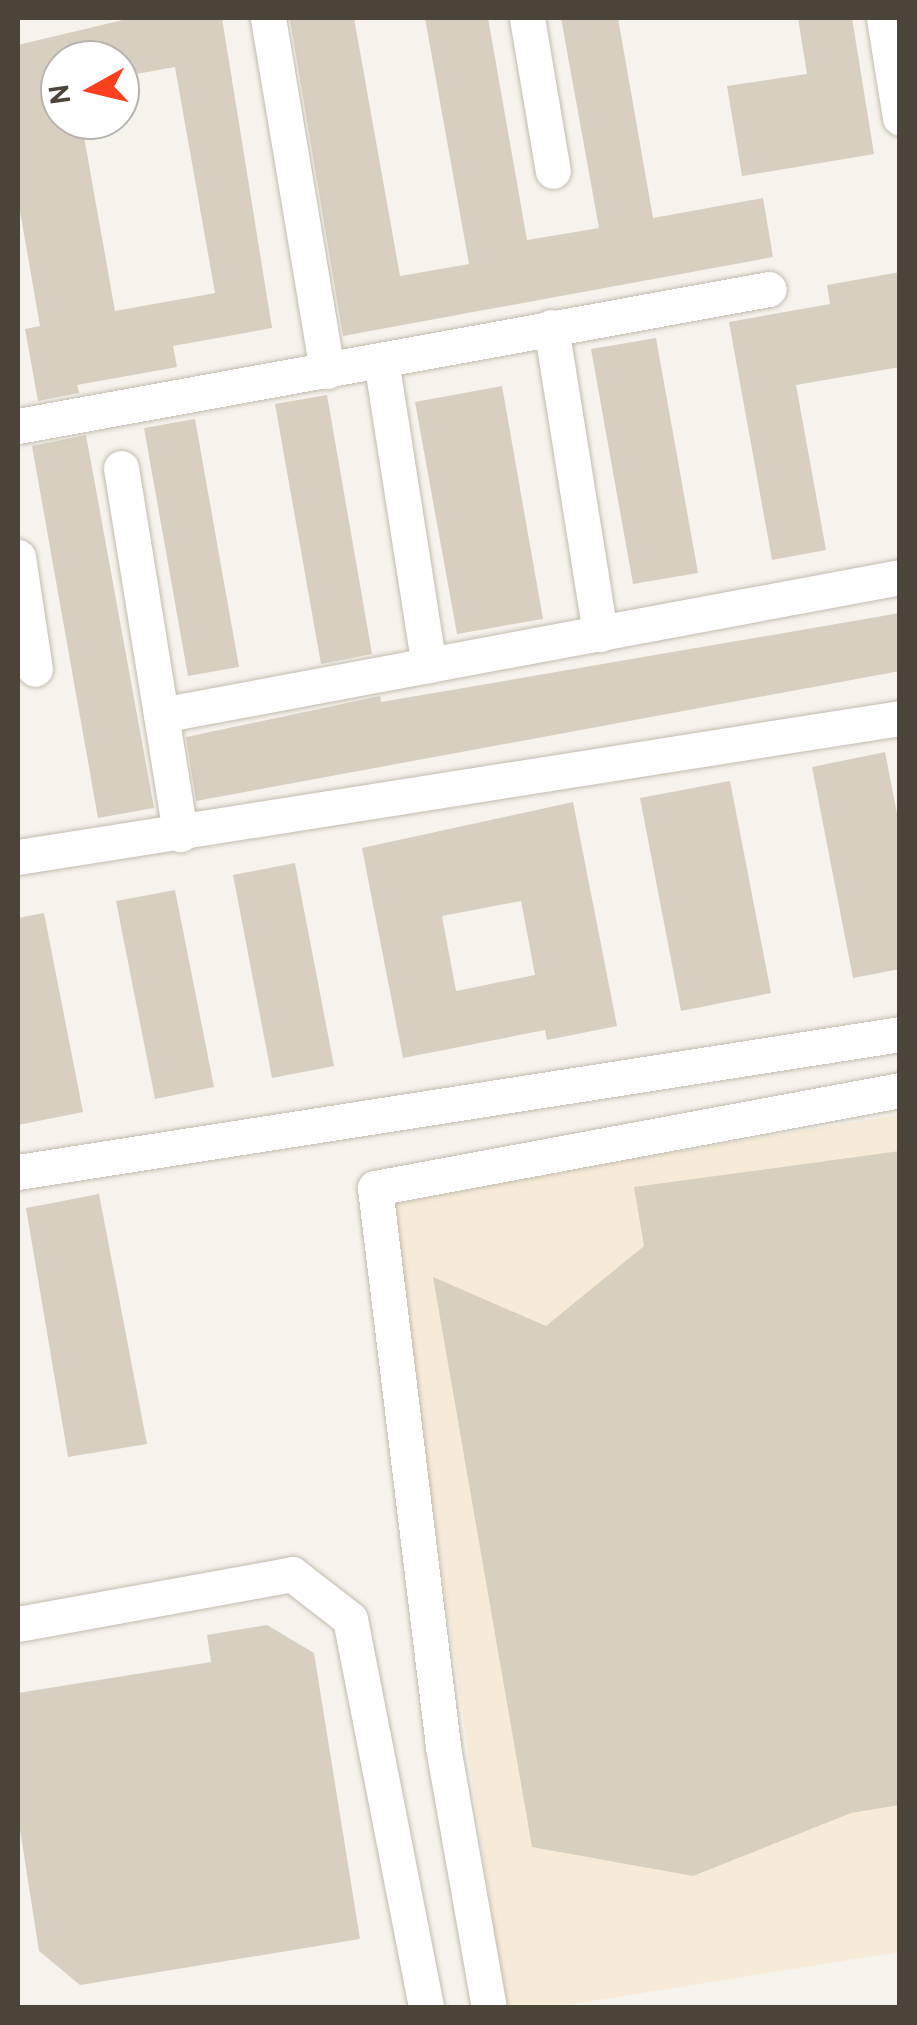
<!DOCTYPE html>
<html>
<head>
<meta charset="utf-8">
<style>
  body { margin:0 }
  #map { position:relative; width:917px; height:2025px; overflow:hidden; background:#f6f3ec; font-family:Overpass,sans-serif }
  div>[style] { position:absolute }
  .commercial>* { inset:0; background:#f7ead8 }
  .building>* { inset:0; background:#d8cfc1 }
  .roads { filter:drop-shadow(0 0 2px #c2bbae) drop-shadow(0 0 2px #c2bbae) }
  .minor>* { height:35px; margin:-17.5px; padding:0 17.5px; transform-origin:17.5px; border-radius:17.5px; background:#fff }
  span { translate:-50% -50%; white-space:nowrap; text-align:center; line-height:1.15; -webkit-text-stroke:8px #fff; paint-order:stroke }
  .frame { position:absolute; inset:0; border:20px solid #4b4439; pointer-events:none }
  .north { position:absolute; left:40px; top:40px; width:100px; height:100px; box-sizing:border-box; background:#fff; border:2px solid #b7b4b0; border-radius:50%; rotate:262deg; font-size:28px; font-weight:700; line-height:40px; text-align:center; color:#4b4439 }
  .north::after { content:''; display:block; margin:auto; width:35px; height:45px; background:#fc3f1d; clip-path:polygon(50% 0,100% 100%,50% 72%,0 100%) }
</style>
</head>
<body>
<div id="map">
  <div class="commercial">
    <i style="clip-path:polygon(899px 1115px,899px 1952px,555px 2007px,505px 2007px,388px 1198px)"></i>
  </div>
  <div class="building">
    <i style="clip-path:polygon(evenodd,131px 18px,222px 18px,272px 328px,173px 346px,177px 367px,77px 385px,79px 393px,38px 401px,25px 329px,40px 326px,18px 200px,18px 45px,131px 18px,60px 60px,120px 60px,120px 77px,175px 67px,215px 293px,115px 311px,81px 120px,60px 120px,60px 60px)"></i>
    <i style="clip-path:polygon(354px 18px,400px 276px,469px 264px,425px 18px,488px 18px,527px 240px,599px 228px,561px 18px,618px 18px,653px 218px,763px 198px,773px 257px,343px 336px,290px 20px)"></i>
    <i style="clip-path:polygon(798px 18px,852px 18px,874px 154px,742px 176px,727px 86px,807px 74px)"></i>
    <i style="clip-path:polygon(900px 272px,900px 367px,796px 385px,826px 550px,772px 560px,729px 322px,830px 304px,827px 285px)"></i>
    <i style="clip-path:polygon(656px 338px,698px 573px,633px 584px,591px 349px)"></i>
    <i style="clip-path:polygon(502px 386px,543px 619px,457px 634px,415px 402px)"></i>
    <i style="clip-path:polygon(327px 395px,372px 654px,321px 664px,275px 404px)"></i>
    <i style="clip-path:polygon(195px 419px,239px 667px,188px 676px,144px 428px)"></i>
    <i style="clip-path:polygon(86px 435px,154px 808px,98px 818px,32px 446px)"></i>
    <i style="clip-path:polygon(900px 613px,900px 671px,196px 801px,186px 737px,380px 696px,381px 702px)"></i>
    <i style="clip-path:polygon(885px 752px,900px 829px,900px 969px,853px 978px,812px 767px)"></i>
    <i style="clip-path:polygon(730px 781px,771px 993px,681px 1011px,640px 798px)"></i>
    <i style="clip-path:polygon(evenodd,573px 802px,617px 1026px,547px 1040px,545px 1030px,403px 1058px,362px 848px,573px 802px,521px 901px,535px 975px,456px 991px,442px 916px,521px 901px)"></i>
    <i style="clip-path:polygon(295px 863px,334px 1066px,272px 1078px,233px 875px)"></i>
    <i style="clip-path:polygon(175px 890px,214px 1087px,155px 1099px,116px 901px)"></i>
    <i style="clip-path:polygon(44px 913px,83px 1112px,18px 1125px,18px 918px)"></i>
    <i style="clip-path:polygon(900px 1151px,900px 1805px,851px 1813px,693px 1876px,532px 1847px,433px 1277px,546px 1326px,644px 1246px,634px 1187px)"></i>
    <i style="clip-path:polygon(99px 1194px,147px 1444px,68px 1457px,26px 1208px)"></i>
    <i style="clip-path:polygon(267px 1625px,314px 1653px,360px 1939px,80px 1985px,39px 1951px,18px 1817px,18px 1693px,211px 1662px,207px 1635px)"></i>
  </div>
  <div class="roads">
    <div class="minor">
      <i style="left:268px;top:18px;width:358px;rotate:80.5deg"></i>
      <i style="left:527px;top:18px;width:155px;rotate:80.4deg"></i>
      <i style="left:884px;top:18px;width:101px;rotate:80.9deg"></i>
      <i style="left:551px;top:327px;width:311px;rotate:80.9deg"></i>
      <i style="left:381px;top:360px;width:309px;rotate:81.1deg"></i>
      <i style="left:18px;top:426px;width:763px;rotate:-10.34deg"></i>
      <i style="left:121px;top:468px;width:371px;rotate:80.8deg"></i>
      <i style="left:18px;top:557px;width:113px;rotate:81.4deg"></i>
      <i style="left:161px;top:715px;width:752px;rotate:-10.58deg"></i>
      <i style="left:18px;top:857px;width:893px;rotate:-8.96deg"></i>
      <i style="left:18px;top:1172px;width:893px;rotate:-8.89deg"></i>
      <i style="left:18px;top:1624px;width:279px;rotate:-10.3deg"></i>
      <i style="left:292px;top:1574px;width:73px;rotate:37.8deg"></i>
      <i style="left:350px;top:1619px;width:396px;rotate:78.9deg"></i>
      <i style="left:489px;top:2008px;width:266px;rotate:-100deg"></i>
      <i style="left:443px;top:1746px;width:562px;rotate:-96.95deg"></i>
      <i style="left:375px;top:1188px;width:534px;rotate:-10.57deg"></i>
    </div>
  </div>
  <div class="frame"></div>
  <div class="north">N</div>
</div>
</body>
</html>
